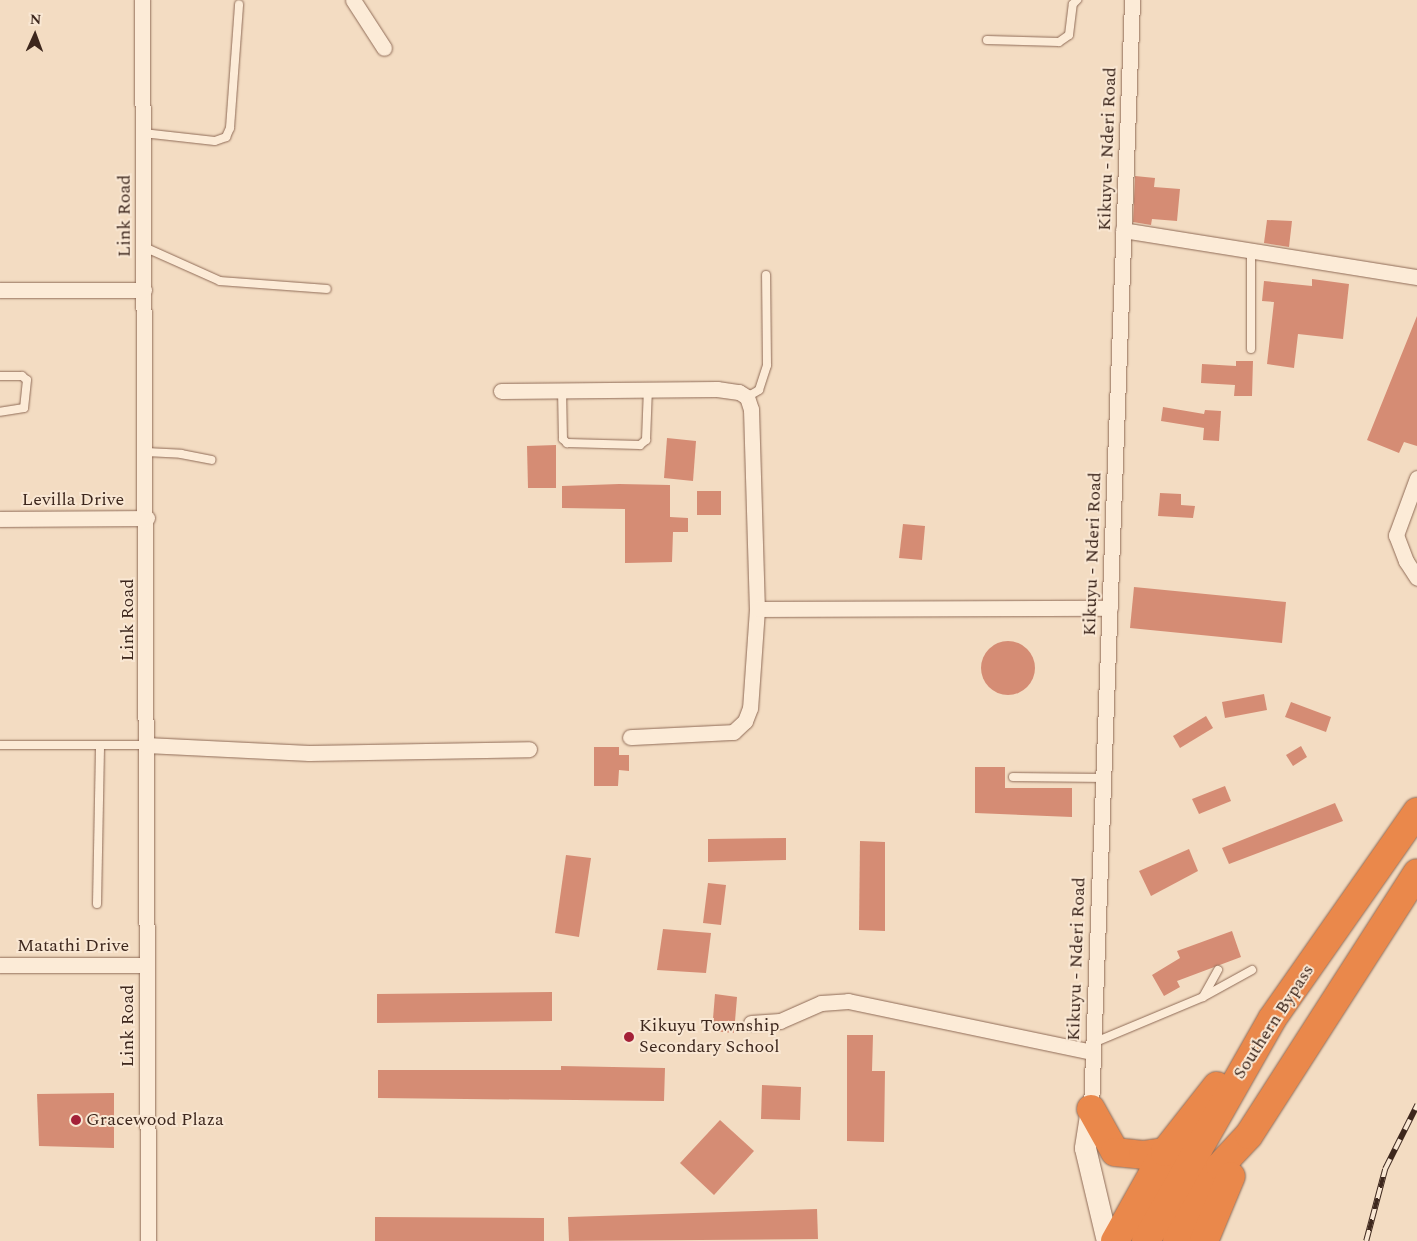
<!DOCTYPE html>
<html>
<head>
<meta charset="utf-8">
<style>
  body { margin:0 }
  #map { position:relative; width:1417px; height:1241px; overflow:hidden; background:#f3dcc2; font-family:Spectral,serif }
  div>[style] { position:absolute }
  .building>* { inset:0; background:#d58c74 }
  .round { border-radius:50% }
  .roads { filter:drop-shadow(0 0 1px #8f6b57) drop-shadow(0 0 1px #8f6b57) }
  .lane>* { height:8px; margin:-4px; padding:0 4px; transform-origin:4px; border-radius:4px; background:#fcebd7 }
  .street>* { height:15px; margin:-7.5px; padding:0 7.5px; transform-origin:7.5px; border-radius:7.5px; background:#fcebd7 }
  .secondary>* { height:21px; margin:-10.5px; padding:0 10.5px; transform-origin:10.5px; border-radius:10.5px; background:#fcebd7 }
  .highway>* { height:28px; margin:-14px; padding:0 14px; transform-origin:14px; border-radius:14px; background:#ea884b }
  .rail>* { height:5.5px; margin-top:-2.75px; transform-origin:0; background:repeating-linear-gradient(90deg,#f9e7d3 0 11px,#3d271d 0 22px); box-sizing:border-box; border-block:1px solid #3d271d }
  .dots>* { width:14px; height:14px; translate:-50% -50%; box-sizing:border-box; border:2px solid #f9e7d3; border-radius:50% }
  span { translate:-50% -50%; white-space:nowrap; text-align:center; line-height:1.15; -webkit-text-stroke:4px #f9e7d3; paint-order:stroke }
  .street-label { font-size:18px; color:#3d271d }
  .poi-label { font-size:18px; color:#3d271d }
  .left { translate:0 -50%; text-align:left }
  .north { position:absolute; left:10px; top:10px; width:50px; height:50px; -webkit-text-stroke:4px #f9e7d3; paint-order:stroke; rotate:2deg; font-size:14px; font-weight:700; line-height:20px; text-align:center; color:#3d271d }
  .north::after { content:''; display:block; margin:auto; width:18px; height:22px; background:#3d271d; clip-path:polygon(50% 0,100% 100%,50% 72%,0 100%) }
</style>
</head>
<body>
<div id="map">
  <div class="building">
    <i style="clip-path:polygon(1135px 176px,1155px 178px,1154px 187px,1180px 189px,1177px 221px,1152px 219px,1151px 225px,1133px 222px)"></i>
    <i style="clip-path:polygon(1267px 220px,1292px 221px,1289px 247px,1264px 243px)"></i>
    <i style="clip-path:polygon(1312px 279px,1349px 284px,1343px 339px,1298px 334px,1294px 368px,1267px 364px,1274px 302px,1262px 301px,1264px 281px,1312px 286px)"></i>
    <i style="clip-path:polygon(1417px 316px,1417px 446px,1404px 442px,1399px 453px,1367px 440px)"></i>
    <i style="clip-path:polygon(1236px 361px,1253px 361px,1252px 396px,1234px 396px,1235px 385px,1201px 383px,1202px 364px,1236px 366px)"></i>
    <i style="clip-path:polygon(1163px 407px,1204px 414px,1205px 410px,1221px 411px,1219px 441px,1203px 440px,1204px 428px,1161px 421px)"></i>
    <i style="clip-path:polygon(667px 438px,696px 441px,693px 481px,664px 478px)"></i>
    <i style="clip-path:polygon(556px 445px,556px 488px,528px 488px,527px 446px)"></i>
    <i style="clip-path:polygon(619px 484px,670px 485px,670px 517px,688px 518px,688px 532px,673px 532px,672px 562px,625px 563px,625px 509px,562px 508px,562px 486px)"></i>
    <i style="clip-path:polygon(697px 491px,721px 491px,721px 515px,697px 515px)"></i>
    <i style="clip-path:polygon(1160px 493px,1181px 494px,1181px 505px,1195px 506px,1193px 518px,1158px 516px)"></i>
    <i style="clip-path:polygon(903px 524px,925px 526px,922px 560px,899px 558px)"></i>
    <i style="clip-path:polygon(1134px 587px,1286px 602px,1282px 643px,1130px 628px)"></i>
    <i class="round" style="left:981px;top:641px;width:54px;height:54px"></i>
    <i style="clip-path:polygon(1264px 694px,1267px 710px,1225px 718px,1222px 702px)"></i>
    <i style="clip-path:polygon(1291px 702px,1331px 717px,1326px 732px,1285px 717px)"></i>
    <i style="clip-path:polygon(1206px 716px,1213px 728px,1180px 748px,1173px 736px)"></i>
    <i style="clip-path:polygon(1301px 746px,1307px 757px,1293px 766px,1286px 755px)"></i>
    <i style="clip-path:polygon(594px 747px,619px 747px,619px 755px,629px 755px,629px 771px,619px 770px,618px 786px,594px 786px)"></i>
    <i style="clip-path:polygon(975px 767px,1005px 767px,1005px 788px,1072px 788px,1072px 817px,975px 813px)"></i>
    <i style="clip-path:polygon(1225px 786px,1231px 801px,1199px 814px,1192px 799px)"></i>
    <i style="clip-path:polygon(1335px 803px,1343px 821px,1229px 864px,1222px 848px)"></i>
    <i style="clip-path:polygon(786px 838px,786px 860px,708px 862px,708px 839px)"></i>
    <i style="clip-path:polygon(860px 841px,885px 842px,885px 931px,859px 930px)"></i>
    <i style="clip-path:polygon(1189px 849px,1198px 871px,1151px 896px,1139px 871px)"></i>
    <i style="clip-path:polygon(566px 855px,591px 858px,579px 937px,555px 933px)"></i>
    <i style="clip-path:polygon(708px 883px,726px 885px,721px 925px,703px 923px)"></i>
    <i style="clip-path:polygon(663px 929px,711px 933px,706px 973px,657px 970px)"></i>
    <i style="clip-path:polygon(1232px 931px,1241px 957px,1177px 981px,1180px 987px,1164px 996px,1152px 975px,1180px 958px,1177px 951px)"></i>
    <i style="clip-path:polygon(552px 992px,552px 1021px,377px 1023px,377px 994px)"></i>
    <i style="clip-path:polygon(715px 994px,737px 997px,734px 1033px,712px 1031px)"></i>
    <i style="clip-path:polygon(847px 1035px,873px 1035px,872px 1071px,885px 1071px,884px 1142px,847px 1141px)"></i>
    <i style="clip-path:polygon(561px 1066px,665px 1068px,664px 1101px,378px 1098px,378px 1070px,561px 1070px)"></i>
    <i style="clip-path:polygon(762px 1085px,801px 1087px,800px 1120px,761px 1119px)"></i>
    <i style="clip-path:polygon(114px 1093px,114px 1148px,39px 1146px,37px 1094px)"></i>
    <i style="clip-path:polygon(720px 1120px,754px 1151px,714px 1195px,680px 1163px)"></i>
    <i style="clip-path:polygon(817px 1209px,818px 1239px,569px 1241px,568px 1217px)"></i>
    <i style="clip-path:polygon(375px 1217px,544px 1218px,544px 1241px,375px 1241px)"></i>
  </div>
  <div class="roads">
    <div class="lane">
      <i style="left:987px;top:40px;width:72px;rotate:1.6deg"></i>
      <i style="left:1059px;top:42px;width:12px;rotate:-35deg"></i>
      <i style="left:1069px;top:35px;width:31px;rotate:-83deg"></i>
      <i style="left:1073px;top:4px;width:6px;rotate:-45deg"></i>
      <i style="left:143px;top:133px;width:72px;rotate:6.3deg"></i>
      <i style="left:215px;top:141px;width:12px;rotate:-20deg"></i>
      <i style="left:226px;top:137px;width:10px;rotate:-66deg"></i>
      <i style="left:230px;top:128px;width:124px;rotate:-85.8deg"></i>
      <i style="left:144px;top:247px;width:83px;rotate:24.1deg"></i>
      <i style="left:220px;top:281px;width:107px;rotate:4.3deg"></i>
      <i style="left:1251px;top:349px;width:99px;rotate:-90deg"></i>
      <i style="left:0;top:376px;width:22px"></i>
      <i style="left:22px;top:376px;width:6px;rotate:39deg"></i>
      <i style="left:27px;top:380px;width:28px;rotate:96deg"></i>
      <i style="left:24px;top:408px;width:24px;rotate:171deg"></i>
      <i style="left:562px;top:389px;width:50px;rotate:88.9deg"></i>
      <i style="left:563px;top:439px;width:6px;rotate:45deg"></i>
      <i style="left:567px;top:443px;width:73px;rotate:1.6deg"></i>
      <i style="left:640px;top:445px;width:8px;rotate:-40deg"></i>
      <i style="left:646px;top:440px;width:51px;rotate:-87.8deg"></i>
      <i style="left:747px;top:397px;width:14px;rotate:-30deg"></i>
      <i style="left:759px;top:390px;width:26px;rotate:-72deg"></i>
      <i style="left:767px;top:365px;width:90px;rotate:-90.6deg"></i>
      <i style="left:146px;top:452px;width:35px;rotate:3deg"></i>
      <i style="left:181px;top:454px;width:31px;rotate:11deg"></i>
      <i style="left:0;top:745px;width:146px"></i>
      <i style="left:1013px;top:777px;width:90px;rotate:0.6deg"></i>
      <i style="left:97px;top:904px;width:159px;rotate:-88.9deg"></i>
      <i style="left:1203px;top:997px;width:31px;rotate:-61deg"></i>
      <i style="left:1093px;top:1043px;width:119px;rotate:-22.7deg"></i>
      <i style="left:1203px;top:997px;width:56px;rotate:-28.9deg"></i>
    </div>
    <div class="street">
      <i style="left:142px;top:0;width:1241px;rotate:89.72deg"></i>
      <i style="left:353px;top:0;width:57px;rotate:57.1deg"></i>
      <i style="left:1123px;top:230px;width:298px;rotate:9.1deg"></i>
      <i style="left:0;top:290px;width:144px"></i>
      <i style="left:501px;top:391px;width:216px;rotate:-0.5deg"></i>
      <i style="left:717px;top:389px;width:22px;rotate:8deg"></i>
      <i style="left:739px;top:392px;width:9px;rotate:32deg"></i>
      <i style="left:747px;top:397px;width:13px;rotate:72deg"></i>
      <i style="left:751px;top:409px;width:200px;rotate:88.3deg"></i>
      <i style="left:757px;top:609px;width:99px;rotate:94deg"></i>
      <i style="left:750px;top:708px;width:14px;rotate:111deg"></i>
      <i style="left:745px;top:721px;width:16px;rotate:137deg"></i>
      <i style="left:733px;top:732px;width:103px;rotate:177.2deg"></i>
      <i style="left:1417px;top:478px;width:61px;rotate:110.2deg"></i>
      <i style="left:1396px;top:535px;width:28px;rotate:69deg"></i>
      <i style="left:1406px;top:561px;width:20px;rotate:57deg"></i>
      <i style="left:0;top:519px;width:147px;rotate:-0.4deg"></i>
      <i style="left:757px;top:609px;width:353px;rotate:-0.2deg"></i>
      <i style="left:146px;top:745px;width:163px;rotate:2.8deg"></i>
      <i style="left:309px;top:753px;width:220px;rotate:-1deg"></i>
      <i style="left:0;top:965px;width:147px"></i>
      <i style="left:751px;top:1023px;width:29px;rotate:-4deg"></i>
      <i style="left:780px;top:1021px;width:45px;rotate:-23.7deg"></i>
      <i style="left:821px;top:1003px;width:27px;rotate:-4deg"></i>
      <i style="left:848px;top:1001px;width:250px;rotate:11.8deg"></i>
      <i style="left:1091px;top:1109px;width:1110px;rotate:-87.88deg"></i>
    </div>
    <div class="secondary">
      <i style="left:1091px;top:1109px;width:39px;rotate:99deg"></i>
      <i style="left:1085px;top:1148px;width:96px;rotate:76.7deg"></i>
    </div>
    <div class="highway">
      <i style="left:1091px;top:1109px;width:49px;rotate:60.8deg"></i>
      <i style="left:1115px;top:1152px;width:28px;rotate:6deg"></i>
      <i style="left:1143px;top:1155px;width:22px;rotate:-8deg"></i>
      <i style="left:1115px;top:1241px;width:102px;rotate:-60.7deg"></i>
      <i style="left:1165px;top:1152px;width:84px;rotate:-51.8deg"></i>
      <i style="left:1146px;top:1241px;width:255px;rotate:-60.4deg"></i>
      <i style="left:1272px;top:1019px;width:253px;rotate:-55deg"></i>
      <i style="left:1177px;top:1241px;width:86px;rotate:-60.2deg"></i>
      <i style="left:1220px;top:1166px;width:42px;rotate:-46.9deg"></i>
      <i style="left:1249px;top:1135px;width:311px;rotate:-57.3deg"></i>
      <i style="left:1204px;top:1241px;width:70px;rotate:-67.4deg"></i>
    </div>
  </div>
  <div class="rail">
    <i style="left:1366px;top:1241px;width:74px;rotate:-75.2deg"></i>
    <i style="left:1385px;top:1169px;width:72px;rotate:-63.4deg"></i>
  </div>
  <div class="dots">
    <i style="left:629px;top:1037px;background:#a42138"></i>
    <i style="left:76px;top:1120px;background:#a42138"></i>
  </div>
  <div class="street-label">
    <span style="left:1108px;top:149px;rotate:-88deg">Kikuyu - Nderi Road</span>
    <span style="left:125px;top:216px;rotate:-90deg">Link Road</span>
    <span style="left:73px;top:500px">Levilla Drive</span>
    <span style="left:1093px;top:554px;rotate:-88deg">Kikuyu - Nderi Road</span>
    <span style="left:128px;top:620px;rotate:-90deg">Link Road</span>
    <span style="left:73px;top:946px">Matathi Drive</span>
    <span style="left:1077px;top:959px;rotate:-88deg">Kikuyu - Nderi Road</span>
    <span style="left:1274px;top:1022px;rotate:-57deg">Southern Bypass</span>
    <span style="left:128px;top:1026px;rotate:-90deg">Link Road</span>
  </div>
  <div class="poi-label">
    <span class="left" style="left:639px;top:1037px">Kikuyu Township<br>Secondary School</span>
    <span class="left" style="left:86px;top:1120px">Gracewood Plaza</span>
  </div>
  <div class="north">N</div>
</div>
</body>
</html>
